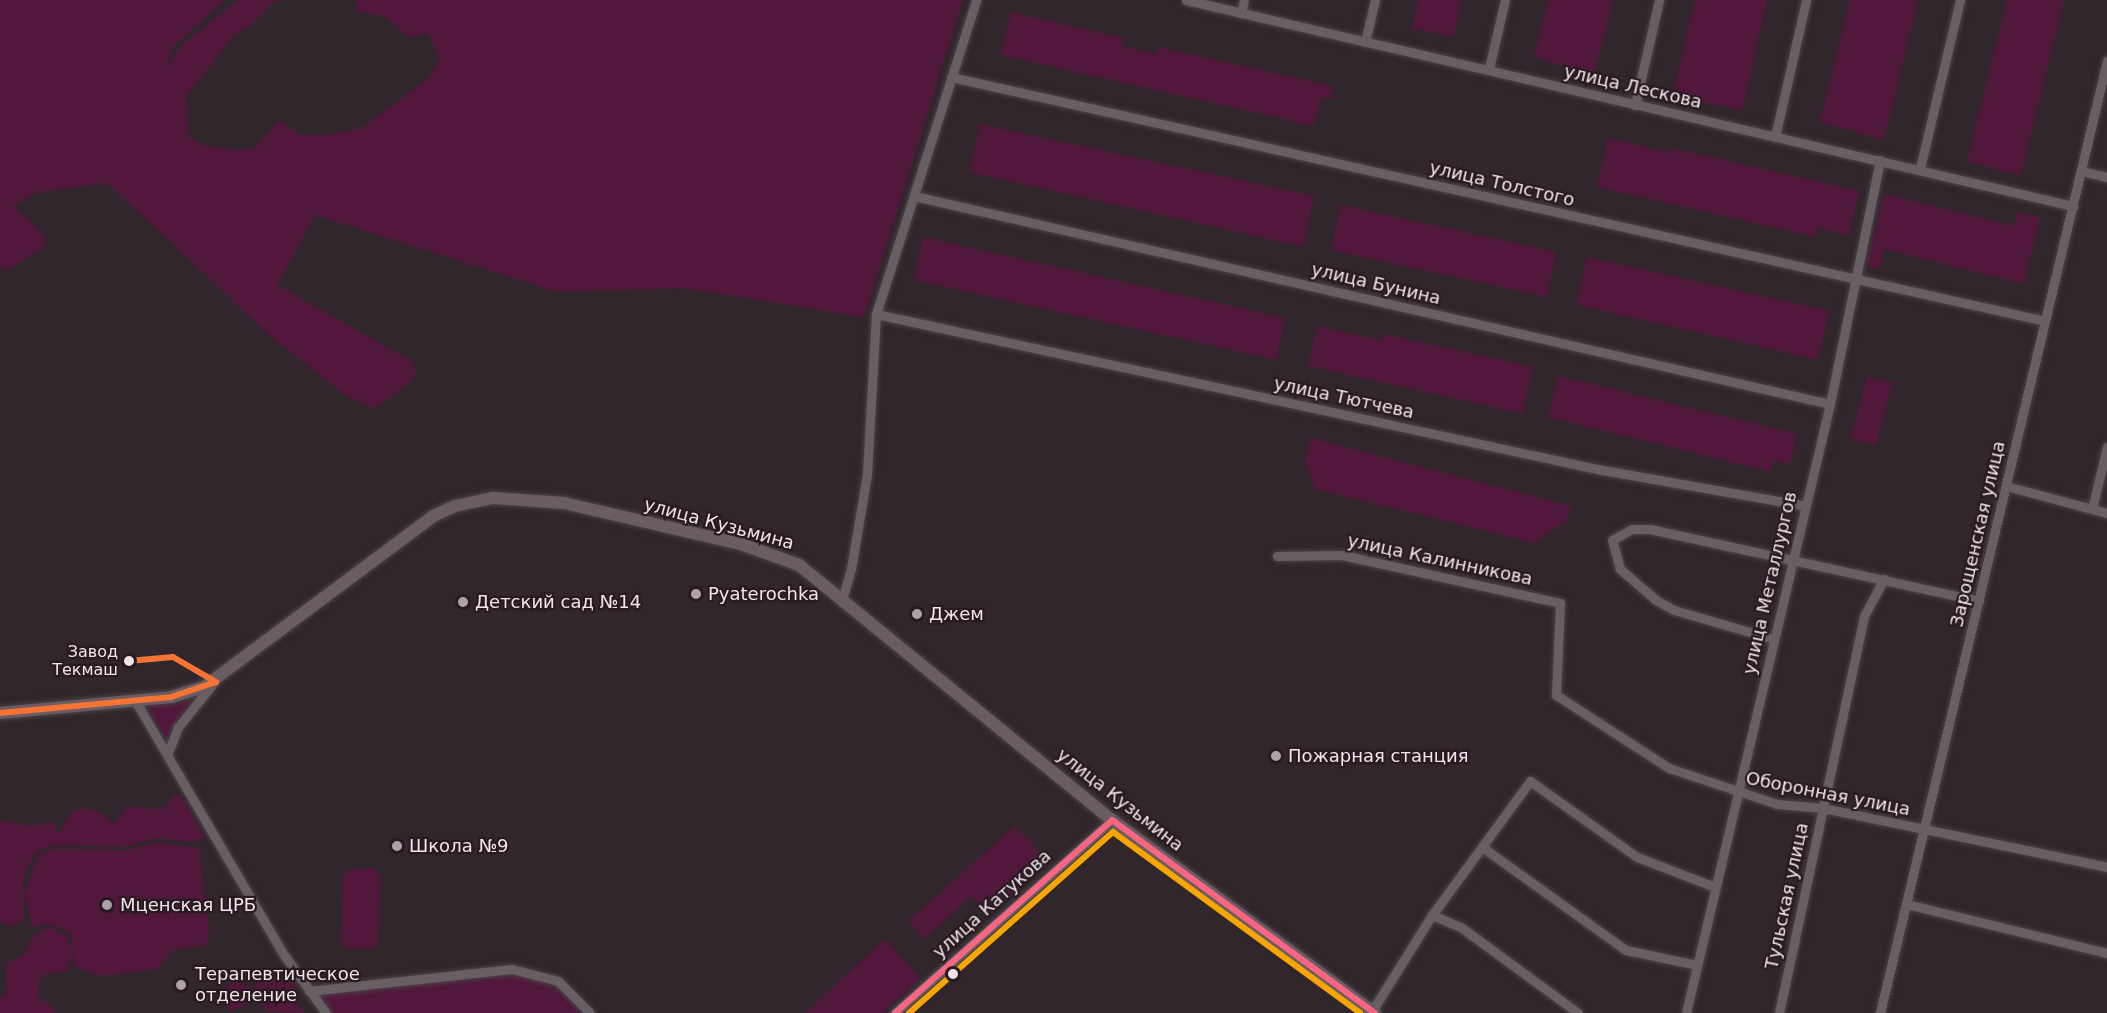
<!DOCTYPE html>
<html>
<head>
<meta charset="utf-8">
<style>
  body { margin:0 }
  #map { position:relative; width:2107px; height:1013px; overflow:hidden; background:#30262b; font-family:"DejaVu Sans",sans-serif }
  div>[style] { position:absolute }
  .green>* { inset:0; background:#52183c }
  .roads { filter:drop-shadow(0 0 2px #4a4347) drop-shadow(0 0 2px #4a4347) }
  .minor>* { height:9px; margin:-4.5px; padding:0 4.5px; transform-origin:4.5px; border-radius:4.5px; background:#675f63 }
  .major>* { height:12px; margin:-6px; padding:0 6px; transform-origin:6px; border-radius:6px; background:#695d63 }
  .bus-1>* { height:6px; margin:-3px; padding:0 3px; transform-origin:3px; border-radius:3px; background:#f57335 }
  .bus-2>* { height:6px; margin:-3px; padding:0 3px; transform-origin:3px; border-radius:3px; background:#fa6682 }
  .bus-3>* { height:6px; margin:-3px; padding:0 3px; transform-origin:3px; border-radius:3px; background:#f7a600 }
  .dots>* { width:16px; height:16px; translate:-50% -50%; box-sizing:border-box; border:3px solid #291a22; border-radius:50% }
  span { translate:-50% -50%; white-space:nowrap; text-align:center; line-height:1.15; -webkit-text-stroke:4.5px #291a22; paint-order:stroke }
  .bus-label { font-size:16px; color:#f0e5ea }
  .right { translate:-100% -50%; text-align:right }
  .street-label { font-size:18px; color:#f0e5ea }
  .poi-label { font-size:18px; color:#f0e5ea }
  .left { translate:0 -50%; text-align:left }
</style>
</head>
<body>
<div id="map">
  <div class="green">
    <i style="clip-path:polygon(0 0,225px 0,174px 46px,165px 67px,183px 44px,238px 0,276px 0,249px 26px,233px 36px,186px 97px,189px 137px,204px 146px,239px 150px,254px 148px,279px 121px,301px 135px,328px 135px,361px 128px,428px 79px,440px 59px,428px 33px,410px 38px,384px 16px,356px 12px,356px 0,963px 0,864px 317px,683px 288px,557px 292px,315px 215px,277px 285px,412px 361px,416px 373px,409px 383px,374px 409px,350px 398px,277px 342px,107px 183px,38px 192px,13px 206px,41px 231px,47px 245px,6px 271px,0 268px)"></i>
    <i style="clip-path:polygon(1418px 0,1462px 0,1453px 37px,1412px 28px)"></i>
    <i style="clip-path:polygon(1548px 0,1613px 0,1594px 76px,1534px 57px)"></i>
    <i style="clip-path:polygon(1695px 0,1767px 0,1742px 111px,1673px 95px)"></i>
    <i style="clip-path:polygon(1850px 0,1918px 0,1884px 140px,1820px 122px)"></i>
    <i style="clip-path:polygon(2007px 0,2064px 0,2021px 175px,1967px 162px)"></i>
    <i style="clip-path:polygon(1011px 12px,1123px 38px,1122px 46px,1156px 54px,1158px 47px,1333px 86px,1330px 99px,1321px 97px,1314px 126px,1001px 55px)"></i>
    <i style="clip-path:polygon(980px 124px,1314px 196px,1303px 247px,969px 172px)"></i>
    <i style="clip-path:polygon(1608px 138px,1670px 153px,1672px 148px,1859px 191px,1849px 235px,1818px 228px,1816px 237px,1597px 187px)"></i>
    <i style="clip-path:polygon(1884px 194px,2014px 226px,2018px 212px,2040px 218px,2024px 284px,1884px 249px,1879px 269px,1866px 266px)"></i>
    <i style="clip-path:polygon(1341px 205px,1556px 252px,1547px 297px,1331px 250px)"></i>
    <i style="clip-path:polygon(923px 237px,1285px 318px,1276px 360px,914px 280px)"></i>
    <i style="clip-path:polygon(1587px 257px,1829px 311px,1818px 360px,1576px 305px)"></i>
    <i style="clip-path:polygon(1317px 326px,1381px 340px,1383px 334px,1533px 367px,1523px 414px,1308px 366px)"></i>
    <i style="clip-path:polygon(1558px 376px,1797px 434px,1790px 464px,1774px 460px,1771px 472px,1548px 417px)"></i>
    <i style="clip-path:polygon(1867px 376px,1892px 383px,1876px 446px,1851px 439px)"></i>
    <i style="clip-path:polygon(1311px 438px,1571px 506px,1567px 520px,1534px 543px,1315px 489px,1305px 460px)"></i>
    <i style="clip-path:polygon(192px 700px,169px 734px,166px 740px,147px 705px)"></i>
    <i style="clip-path:polygon(176px 794px,183px 799px,206px 839px,190px 842px,157px 838px,126px 847px,53px 845px,35px 853px,23px 879px,24px 918px,16px 925px,5px 925px,0 920px,0 820px,30px 826px,54px 822px,57px 831px,61px 832px,69px 815px,76px 809px,88px 809px,100px 812px,114px 824px,126px 807px,161px 809px,169px 805px,171px 795px)"></i>
    <i style="clip-path:polygon(1015px 826px,1048px 862px,1016px 893px,984px 910px,971px 896px,925px 939px,908px 921px)"></i>
    <i style="clip-path:polygon(157px 842px,199px 848px,209px 930px,207px 945px,171px 951px,158px 969px,100px 976px,75px 968px,71px 933px,45px 923px,37px 928px,31px 924px,25px 894px,38px 856px,53px 849px,127px 850px)"></i>
    <i style="clip-path:polygon(373px 868px,381px 876px,378px 942px,373px 949px,347px 949px,341px 941px,343px 876px,351px 869px)"></i>
    <i style="clip-path:polygon(48px 927px,68px 936px,73px 954px,67px 971px,44px 975px,38px 983px,38px 998px,53px 1006px,55px 1013px,0 1013px,0 997px,7px 993px,5px 964px,22px 956px,33px 937px)"></i>
    <i style="clip-path:polygon(885px 939px,918px 975px,917px 982px,882px 1013px,805px 1013px)"></i>
    <i style="clip-path:polygon(514px 975px,555px 986px,582px 1013px,332px 1013px,319px 996px,351px 988px)"></i>
    <i style="clip-path:polygon(263px 976px,275px 980px,288px 979px,295px 985px,296px 1003px,305px 1013px,270px 1012px,255px 1000px,233px 1011px,222px 1003px,220px 993px,233px 980px,254px 989px)"></i>
  </div>
  <div class="roads">
    <div class="minor">
      <i style="left:1186px;top:0;width:911px;rotate:13.07deg"></i>
      <i style="left:1241px;top:13px;width:13px;rotate:-77deg"></i>
      <i style="left:1365px;top:42px;width:43px;rotate:-76.6deg"></i>
      <i style="left:1489px;top:68px;width:70px;rotate:-76.8deg"></i>
      <i style="left:951px;top:77px;width:1121px;rotate:12.57deg"></i>
      <i style="left:1635px;top:105px;width:108px;rotate:-77.1deg"></i>
      <i style="left:1775px;top:137px;width:140px;rotate:-77.2deg"></i>
      <i style="left:1920px;top:168px;width:173px;rotate:-76.6deg"></i>
      <i style="left:2081px;top:171px;width:27px;rotate:13deg"></i>
      <i style="left:914px;top:196px;width:939px;rotate:12.79deg"></i>
      <i style="left:876px;top:314px;width:737px;rotate:12.13deg"></i>
      <i style="left:1597px;top:469px;width:212px;rotate:10deg"></i>
      <i style="left:2006px;top:486px;width:105px;rotate:15deg"></i>
      <i style="left:2092px;top:509px;width:64px;rotate:-76.4deg"></i>
      <i style="left:1277px;top:556px;width:65px;rotate:-0.9deg"></i>
      <i style="left:1342px;top:555px;width:223px;rotate:12.4deg"></i>
      <i style="left:1560px;top:603px;width:92px;rotate:92.5deg"></i>
      <i style="left:1556px;top:695px;width:135px;rotate:32.9deg"></i>
      <i style="left:1669px;top:768px;width:114px;rotate:18.4deg"></i>
      <i style="left:1777px;top:804px;width:46px;rotate:5deg"></i>
      <i style="left:1823px;top:808px;width:290px;rotate:11.7deg"></i>
      <i style="left:842px;top:600px;width:32px;rotate:-74deg"></i>
      <i style="left:851px;top:569px;width:96px;rotate:-80.4deg"></i>
      <i style="left:867px;top:474px;width:160px;rotate:-86.8deg"></i>
      <i style="left:876px;top:314px;width:330px;rotate:-72.3deg"></i>
      <i style="left:1774px;top:639px;width:104px;rotate:-163.8deg"></i>
      <i style="left:1674px;top:610px;width:21px;rotate:-151deg"></i>
      <i style="left:1656px;top:600px;width:48px;rotate:-139.3deg"></i>
      <i style="left:1620px;top:569px;width:30px;rotate:-105deg"></i>
      <i style="left:1612px;top:540px;width:23px;rotate:-29deg"></i>
      <i style="left:1632px;top:529px;width:18px"></i>
      <i style="left:1650px;top:529px;width:337px;rotate:12.3deg"></i>
      <i style="left:136px;top:702px;width:293px;rotate:59.7deg"></i>
      <i style="left:284px;top:955px;width:72px;rotate:54.1deg"></i>
      <i style="left:168px;top:753px;width:28px;rotate:-69deg"></i>
      <i style="left:178px;top:727px;width:54px;rotate:-51deg"></i>
      <i style="left:1482px;top:847px;width:177px;rotate:35.6deg"></i>
      <i style="left:1626px;top:950px;width:73px;rotate:11.9deg"></i>
      <i style="left:1906px;top:904px;width:207px;rotate:13.7deg"></i>
      <i style="left:1432px;top:915px;width:33px;rotate:23deg"></i>
      <i style="left:1462px;top:928px;width:144px;rotate:36.2deg"></i>
      <i style="left:309px;top:991px;width:204px;rotate:-6.2deg"></i>
      <i style="left:512px;top:969px;width:48px;rotate:14.6deg"></i>
      <i style="left:558px;top:981px;width:45px;rotate:45deg"></i>
      <i style="left:1372px;top:1011px;width:113px;rotate:-58deg"></i>
      <i style="left:1432px;top:915px;width:166px;rotate:-53.8deg"></i>
      <i style="left:1530px;top:781px;width:131px;rotate:35.4deg"></i>
      <i style="left:1637px;top:857px;width:84px;rotate:21deg"></i>
      <i style="left:895px;top:1013px;width:290px;rotate:-41.6deg"></i>
      <i style="left:1686px;top:1013px;width:626px;rotate:-76.7deg"></i>
      <i style="left:1830px;top:404px;width:249px;rotate:-78.4deg"></i>
      <i style="left:1779px;top:1013px;width:406px;rotate:-77.9deg"></i>
      <i style="left:1864px;top:616px;width:42px;rotate:-61.6deg"></i>
      <i style="left:1880px;top:1013px;width:979px;rotate:-76.59deg"></i>
    </div>
    <div class="major">
      <i style="left:0;top:713px;width:172px;rotate:-5.3deg"></i>
      <i style="left:171px;top:697px;width:34px;rotate:-17deg"></i>
      <i style="left:204px;top:687px;width:288px;rotate:-36.7deg"></i>
      <i style="left:435px;top:515px;width:22px;rotate:-24deg"></i>
      <i style="left:455px;top:506px;width:40px;rotate:-12deg"></i>
      <i style="left:494px;top:498px;width:70px;rotate:4.1deg"></i>
      <i style="left:564px;top:503px;width:185px;rotate:13.1deg"></i>
      <i style="left:744px;top:545px;width:59px;rotate:20deg"></i>
      <i style="left:799px;top:565px;width:404px;rotate:39.2deg"></i>
      <i style="left:1112px;top:820px;width:326px;rotate:36.3deg"></i>
    </div>
  </div>
  <div class="bus-1">
    <i style="left:129px;top:661px;width:44px;rotate:-5.2deg"></i>
    <i style="left:173px;top:657px;width:50px;rotate:30.2deg"></i>
    <i style="left:0;top:713px;width:172px;rotate:-5.3deg"></i>
    <i style="left:171px;top:697px;width:47px;rotate:-18.4deg"></i>
  </div>
  <div class="bus-2">
    <i style="left:895px;top:1013px;width:290px;rotate:-41.6deg"></i>
    <i style="left:1112px;top:820px;width:326px;rotate:36.3deg"></i>
  </div>
  <div class="bus-3">
    <i style="left:909px;top:1013px;width:273px;rotate:-41.6deg"></i>
    <i style="left:1113px;top:832px;width:306px;rotate:36.2deg"></i>
  </div>
  <div class="dots">
    <i style="left:696px;top:594px;background:#ada2a7"></i>
    <i style="left:463px;top:602px;background:#ada2a7"></i>
    <i style="left:917px;top:614px;background:#ada2a7"></i>
    <i style="left:129px;top:661px;background:#f0e5ea"></i>
    <i style="left:1276px;top:756px;background:#ada2a7"></i>
    <i style="left:397px;top:846px;background:#ada2a7"></i>
    <i style="left:107px;top:905px;background:#ada2a7"></i>
    <i style="left:953px;top:974px;background:#f0e5ea"></i>
    <i style="left:181px;top:985px;background:#ada2a7"></i>
  </div>
  <div class="bus-label">
    <span class="right" style="left:118px;top:661px">Завод<br>Текмаш</span>
  </div>
  <div class="street-label">
    <span style="left:1633px;top:87px;rotate:13deg">улица Лескова</span>
    <span style="left:1502px;top:184px;rotate:13deg">улица Толстого</span>
    <span style="left:1376px;top:284px;rotate:13deg">улица Бунина</span>
    <span style="left:1344px;top:398px;rotate:12deg">улица Тютчева</span>
    <span style="left:719px;top:524px;rotate:15deg">улица Кузьмина</span>
    <span style="left:1978px;top:534px;rotate:-77deg">Зарощенская улица</span>
    <span style="left:1440px;top:560px;rotate:12deg">улица Калинникова</span>
    <span style="left:1770px;top:583px;rotate:-77deg">улица Металлургов</span>
    <span style="left:1828px;top:794px;rotate:11deg">Оборонная улица</span>
    <span style="left:1120px;top:800px;rotate:38deg">улица Кузьмина</span>
    <span style="left:1787px;top:896px;rotate:-78deg">Тульская улица</span>
    <span style="left:992px;top:904px;rotate:-42deg">улица Катукова</span>
  </div>
  <div class="poi-label">
    <span class="left" style="left:708px;top:594px">Pyaterochka</span>
    <span class="left" style="left:475px;top:602px">Детский сад №14</span>
    <span class="left" style="left:929px;top:614px">Джем</span>
    <span class="left" style="left:1288px;top:756px">Пожарная станция</span>
    <span class="left" style="left:409px;top:846px">Школа №9</span>
    <span class="left" style="left:120px;top:905px">Мценская ЦРБ</span>
    <span class="left" style="left:195px;top:985px">Терапевтическое<br>отделение</span>
  </div>
</div>
</body>
</html>
